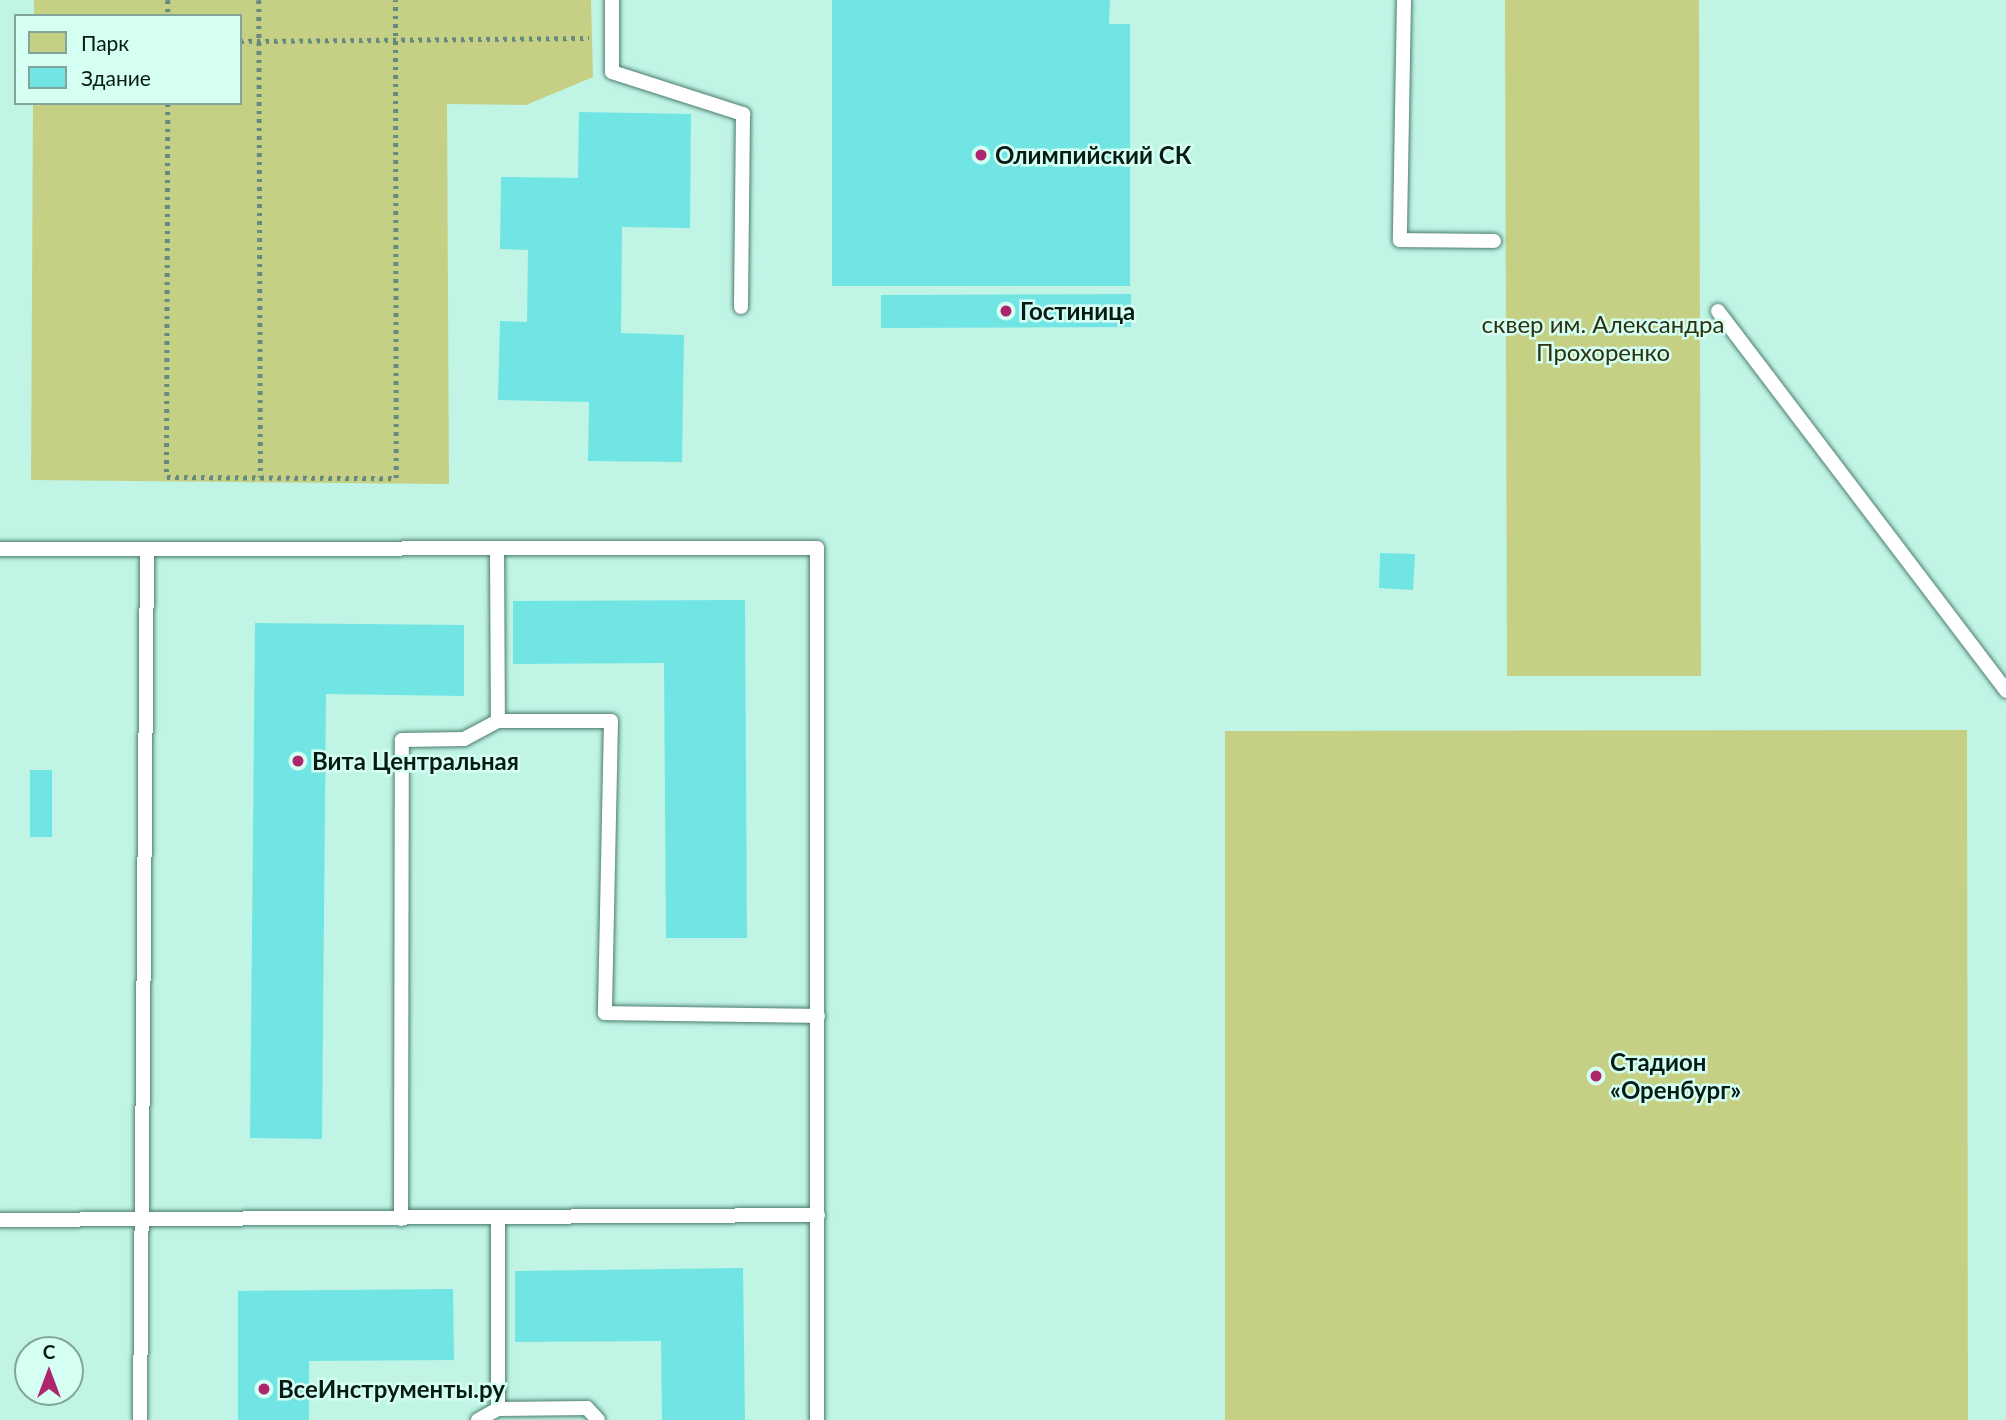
<!DOCTYPE html>
<html>
<head>
<meta charset="utf-8">
<style>
  body { margin:0 }
  #map { position:relative; width:2006px; height:1420px; overflow:hidden; background:#c0f4e5; font-family:Lato,sans-serif }
  div>[style] { position:absolute }
  .green>* { inset:0; background:#c5d084 }
  .building>* { inset:0; background:#71e5e4 }
  .path>* { height:4.5px; margin-top:-2.25px; transform-origin:0; background:repeating-linear-gradient(90deg,#668a80 0 3.5px,transparent 0 8.5px) }
  .roads { filter:drop-shadow(0 0 2px #4c7d70) drop-shadow(0 0 2px #4c7d70) }
  .lane>* { height:14px; margin:-7px; padding:0 7px; transform-origin:7px; border-radius:7px; background:#fff }
  .dots>* { width:19px; height:19px; translate:-50% -50%; box-sizing:border-box; border:4px solid #d5fff2; border-radius:50% }
  span { translate:-50% -50%; white-space:nowrap; text-align:center; line-height:1.15; -webkit-text-stroke:5px #d5fff2; paint-order:stroke }
  .poi-label { font-size:24px; color:#071b16; font-weight:700 }
  .left { translate:0 -50%; text-align:left }
  .park-label { font-size:24px; color:#2e320f }
  .legend { position:absolute; left:14px; top:14px; width:228px; height:91px; box-sizing:border-box; background:#d5fff2; border:2px solid #83a49a; margin:0; padding:9px 12px; list-style:none; font-size:21px; color:#071b16 }
  .legend li { display:flex; align-items:center; gap:14px; height:35px }
  .legend b { width:35px; border:2px solid #83a49a }
  .north { position:absolute; left:14px; top:1336px; width:70px; height:70px; box-sizing:border-box; background:#d5fff2; border:2px solid #83a49a; border-radius:50%; rotate:0deg; font-size:19px; font-weight:700; line-height:28px; text-align:center; color:#071b16 }
  .north::after { content:''; display:block; margin:auto; width:24px; height:32px; background:#ad256a; clip-path:polygon(50% 0,100% 100%,50% 72%,0 100%) }
</style>
</head>
<body>
<div id="map">
  <div class="green">
    <i style="clip-path:polygon(34px 0,591px 0,593px 77px,526px 105px,447px 104px,449px 484px,31px 480px,33px 103px,240px 103px,240px 16px,34px 16px)"></i>
    <i style="clip-path:polygon(1505px 0,1699px 0,1701px 676px,1507px 676px)"></i>
    <i style="clip-path:polygon(1967px 730px,1968px 1420px,1225px 1420px,1225px 731px)"></i>
  </div>
  <div class="building">
    <i style="clip-path:polygon(832px 0,1110px 0,1109px 24px,1130px 24px,1130px 286px,832px 286px)"></i>
    <i style="clip-path:polygon(579px 112px,691px 114px,690px 228px,622px 227px,621px 333px,684px 335px,682px 462px,588px 461px,589px 402px,498px 400px,500px 321px,527px 322px,528px 250px,500px 249px,501px 177px,578px 178px)"></i>
    <i style="clip-path:polygon(1131px 294px,1131px 327px,881px 328px,881px 295px)"></i>
    <i style="clip-path:polygon(1380px 553px,1415px 554px,1413px 590px,1379px 588px)"></i>
    <i style="clip-path:polygon(745px 600px,747px 938px,666px 938px,664px 663px,513px 664px,513px 601px)"></i>
    <i style="clip-path:polygon(255px 623px,464px 625px,464px 696px,326px 694px,322px 1139px,250px 1138px)"></i>
    <i style="clip-path:polygon(30px 770px,52px 770px,52px 837px,30px 837px)"></i>
    <i style="clip-path:polygon(743px 1268px,745px 1420px,662px 1420px,661px 1341px,515px 1342px,515px 1271px)"></i>
    <i style="clip-path:polygon(453px 1289px,454px 1360px,309px 1361px,309px 1420px,238px 1420px,238px 1291px)"></i>
  </div>
  <div class="path">
    <i style="left:168px;top:0;width:16px;rotate:90deg"></i>
    <i style="left:259px;top:0;width:477px;rotate:89.8deg"></i>
    <i style="left:240px;top:41px;width:349px;rotate:-0.5deg"></i>
    <i style="left:168px;top:103px;width:374px;rotate:90.2deg"></i>
    <i style="left:167px;top:477px;width:229px;rotate:0.3deg"></i>
    <i style="left:396px;top:478px;width:478px;rotate:-90.1deg"></i>
  </div>
  <div class="roads">
    <div class="lane">
      <i style="left:612px;top:0;width:72px;rotate:90deg"></i>
      <i style="left:612px;top:72px;width:138px;rotate:17.8deg"></i>
      <i style="left:743px;top:114px;width:193px;rotate:90.6deg"></i>
      <i style="left:1404px;top:0;width:240px;rotate:91deg"></i>
      <i style="left:1400px;top:240px;width:94px;rotate:0.6deg"></i>
      <i style="left:1718px;top:311px;width:477px;rotate:52.8deg"></i>
      <i style="left:497px;top:548px;width:173px;rotate:89.7deg"></i>
      <i style="left:0;top:549px;width:817px;rotate:-0.07deg"></i>
      <i style="left:817px;top:548px;width:872px;rotate:90deg"></i>
      <i style="left:401px;top:1219px;width:479px;rotate:-89.9deg"></i>
      <i style="left:402px;top:740px;width:62px;rotate:-0.9deg"></i>
      <i style="left:464px;top:739px;width:38px;rotate:-28deg"></i>
      <i style="left:498px;top:721px;width:113px"></i>
      <i style="left:611px;top:721px;width:292px;rotate:91.2deg"></i>
      <i style="left:605px;top:1013px;width:213px;rotate:0.8deg"></i>
      <i style="left:498px;top:1219px;width:190px;rotate:90deg"></i>
      <i style="left:0;top:1220px;width:818px;rotate:-0.35deg"></i>
      <i style="left:140px;top:1420px;width:871px;rotate:-89.54deg"></i>
      <i style="left:478px;top:1420px;width:23px;rotate:-29deg"></i>
      <i style="left:498px;top:1409px;width:89px;rotate:-0.6deg"></i>
      <i style="left:587px;top:1408px;width:16px;rotate:47deg"></i>
    </div>
  </div>
  <div class="dots">
    <i style="left:981px;top:155px;background:#ad256a"></i>
    <i style="left:1006px;top:311px;background:#ad256a"></i>
    <i style="left:298px;top:761px;background:#ad256a"></i>
    <i style="left:1596px;top:1076px;background:#ad256a"></i>
    <i style="left:264px;top:1389px;background:#ad256a"></i>
  </div>
  <div class="poi-label">
    <span class="left" style="left:995px;top:155px">Олимпийский СК</span>
    <span class="left" style="left:1020px;top:311px">Гостиница</span>
    <span class="left" style="left:312px;top:761px">Вита Центральная</span>
    <span class="left" style="left:1610px;top:1076px">Стадион<br>«Оренбург»</span>
    <span class="left" style="left:278px;top:1389px">ВсеИнструменты.ру</span>
  </div>
  <div class="park-label">
    <span style="left:1603px;top:338px">сквер им. Александра<br>Прохоренко</span>
  </div>
  <ul class="legend">
  <li><b style="height:19px;background:#c5d084"></b>Парк</li>
  <li><b style="height:19px;background:#71e5e4"></b>Здание</li>
  </ul>
  <div class="north">С</div>
</div>
</body>
</html>
